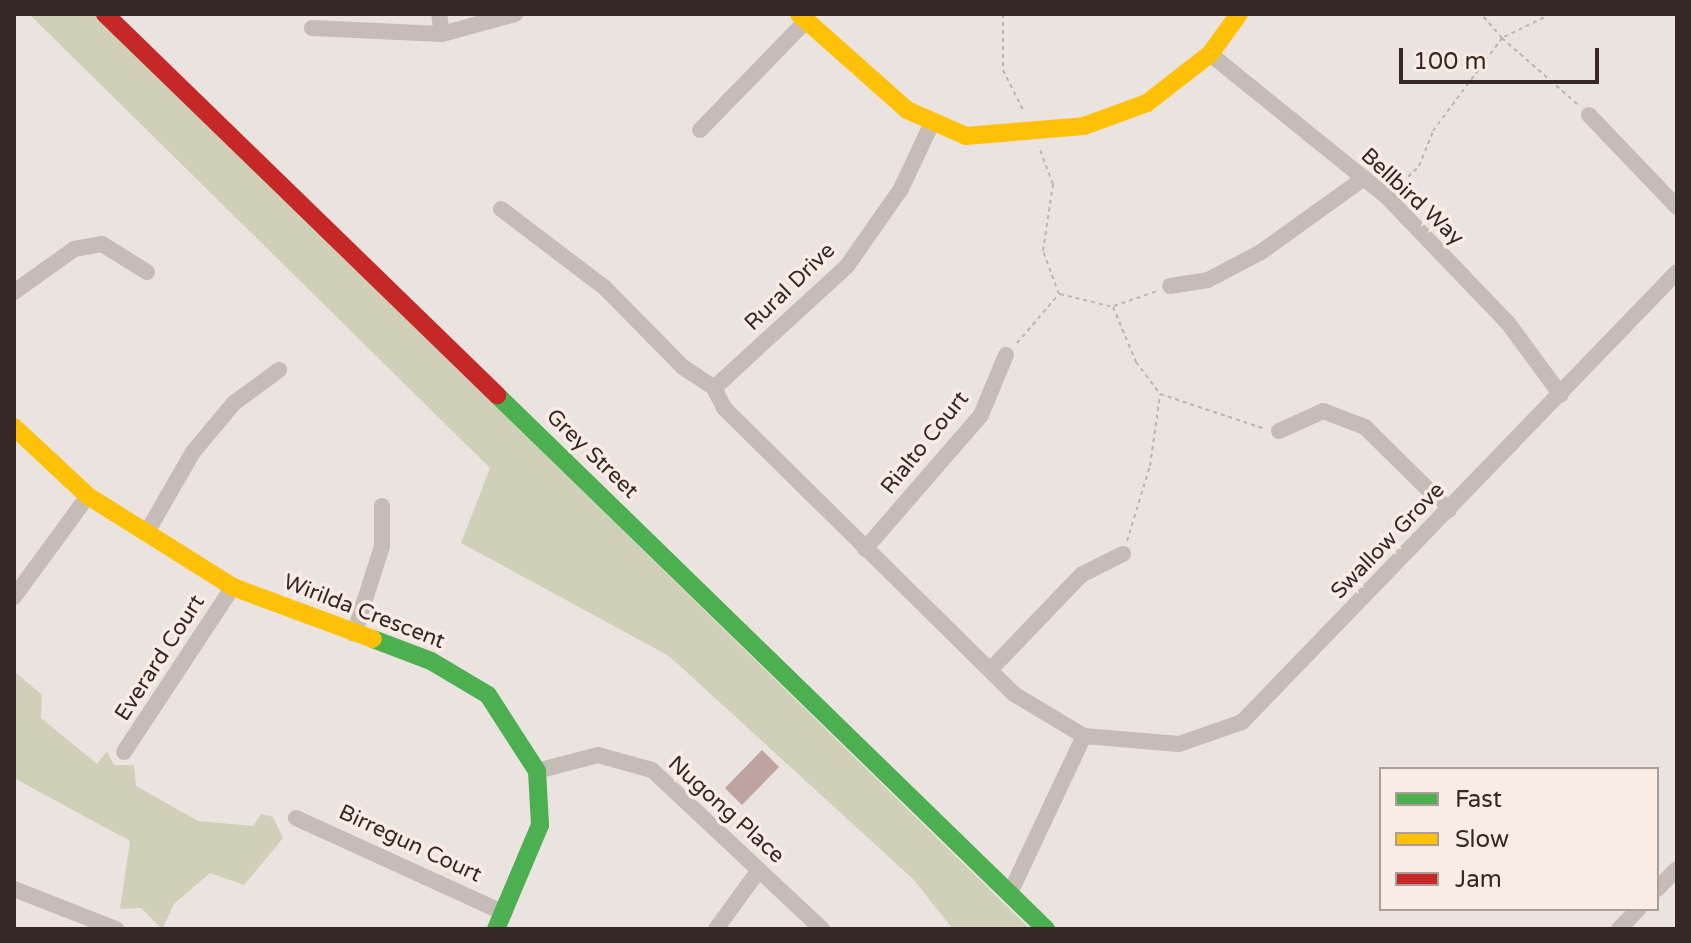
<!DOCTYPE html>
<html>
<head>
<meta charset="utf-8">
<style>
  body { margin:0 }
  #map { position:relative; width:1691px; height:943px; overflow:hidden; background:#ebe3df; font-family:"Varela Round",sans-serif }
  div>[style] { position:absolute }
  .green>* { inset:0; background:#d0d0b8 }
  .building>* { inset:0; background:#bfa3a0 }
  .path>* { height:2px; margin-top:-1px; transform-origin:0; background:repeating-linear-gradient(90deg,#beb4b0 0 4px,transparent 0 8px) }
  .street>* { height:16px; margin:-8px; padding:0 8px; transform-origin:8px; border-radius:8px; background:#c5bcb8 }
  .fast>* { height:18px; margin:-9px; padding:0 9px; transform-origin:9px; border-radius:9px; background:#4caf50 }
  .slow>* { height:18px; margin:-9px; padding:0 9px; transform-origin:9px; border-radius:9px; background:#ffc107 }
  .jam>* { height:18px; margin:-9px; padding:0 9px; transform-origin:9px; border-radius:9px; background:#c62828 }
  span { translate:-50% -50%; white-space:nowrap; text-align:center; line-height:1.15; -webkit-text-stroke:7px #f9ece5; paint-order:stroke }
  .street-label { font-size:22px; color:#352826 }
  .frame { position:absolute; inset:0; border:16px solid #352826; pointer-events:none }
  .legend { position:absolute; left:1379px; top:767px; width:280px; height:144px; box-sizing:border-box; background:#f9ece5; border:2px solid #ab9e99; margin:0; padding:10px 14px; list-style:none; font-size:24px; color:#352826 }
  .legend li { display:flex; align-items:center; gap:16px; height:40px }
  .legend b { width:40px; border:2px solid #ab9e99 }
  .scale { position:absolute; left:1399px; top:48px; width:200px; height:36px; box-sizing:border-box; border:4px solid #352826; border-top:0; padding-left:10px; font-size:24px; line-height:28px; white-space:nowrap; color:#352826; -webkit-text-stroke:6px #f9ece5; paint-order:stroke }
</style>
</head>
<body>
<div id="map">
  <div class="green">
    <i style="clip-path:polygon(29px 14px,95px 14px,1030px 929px,953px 929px,913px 879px,669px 656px,461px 543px,490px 468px)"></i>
    <i style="clip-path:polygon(14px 671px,42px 695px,41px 718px,97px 764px,107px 751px,114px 765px,134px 765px,136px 786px,198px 821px,253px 826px,261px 814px,273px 817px,283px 838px,244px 885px,210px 873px,174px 904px,162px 929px,141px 908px,120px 909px,130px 841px,14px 778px)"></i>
  </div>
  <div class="building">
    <i style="clip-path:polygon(762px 750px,779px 767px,742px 805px,725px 788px)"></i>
  </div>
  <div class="path">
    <i style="left:1003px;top:14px;width:56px;rotate:90deg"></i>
    <i style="left:1003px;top:70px;width:47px;rotate:63.4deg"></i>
    <i style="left:1551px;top:14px;width:55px;rotate:153.9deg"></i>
    <i style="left:1502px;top:38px;width:100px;rotate:41.3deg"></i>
    <i style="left:1397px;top:188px;width:31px;rotate:-45deg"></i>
    <i style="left:1419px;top:166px;width:38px;rotate:-68deg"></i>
    <i style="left:1433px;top:131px;width:116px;rotate:-53.4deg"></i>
    <i style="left:1502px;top:38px;width:32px;rotate:-131deg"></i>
    <i style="left:1060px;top:294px;width:55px;rotate:13.8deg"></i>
    <i style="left:1113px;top:307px;width:60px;rotate:67.3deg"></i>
    <i style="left:1136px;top:362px;width:40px;rotate:53deg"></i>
    <i style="left:1160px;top:394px;width:111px;rotate:18.4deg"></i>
    <i style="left:1114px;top:306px;width:46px;rotate:-19.2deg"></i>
    <i style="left:1017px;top:343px;width:65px;rotate:-49.4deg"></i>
    <i style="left:1059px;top:294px;width:46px;rotate:-110.4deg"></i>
    <i style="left:1043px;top:251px;width:68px;rotate:-81.5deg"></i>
    <i style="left:1053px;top:184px;width:40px;rotate:-111deg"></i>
    <i style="left:1127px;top:541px;width:78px;rotate:-73deg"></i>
    <i style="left:1150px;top:466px;width:72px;rotate:-82deg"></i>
  </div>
  <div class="street">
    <i style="left:439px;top:14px;width:20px;rotate:81deg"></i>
    <i style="left:312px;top:28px;width:130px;rotate:2.6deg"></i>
    <i style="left:442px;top:34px;width:76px;rotate:-15.3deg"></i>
    <i style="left:1210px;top:54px;width:228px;rotate:38.9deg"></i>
    <i style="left:1387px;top:197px;width:175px;rotate:46.2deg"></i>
    <i style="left:1508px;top:323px;width:89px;rotate:53.6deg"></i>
    <i style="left:1589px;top:115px;width:127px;rotate:46.3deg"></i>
    <i style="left:700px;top:130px;width:152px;rotate:-45.8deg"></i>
    <i style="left:501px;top:209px;width:131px;rotate:37.2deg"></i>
    <i style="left:605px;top:288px;width:111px;rotate:45.4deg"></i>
    <i style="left:683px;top:367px;width:37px;rotate:34deg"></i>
    <i style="left:1170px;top:286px;width:38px;rotate:-9deg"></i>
    <i style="left:1208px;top:280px;width:60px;rotate:-27.8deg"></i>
    <i style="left:1261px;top:252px;width:127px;rotate:-35.7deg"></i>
    <i style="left:14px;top:292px;width:74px;rotate:-35.6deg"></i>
    <i style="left:74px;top:249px;width:28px;rotate:-10deg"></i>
    <i style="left:102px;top:244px;width:53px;rotate:31.9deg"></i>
    <i style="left:714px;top:388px;width:22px;rotate:63deg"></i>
    <i style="left:724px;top:408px;width:407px;rotate:44.6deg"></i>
    <i style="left:1014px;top:694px;width:82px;rotate:31deg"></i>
    <i style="left:1084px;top:736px;width:95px;rotate:4.8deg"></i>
    <i style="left:1179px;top:744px;width:67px;rotate:-19.2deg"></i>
    <i style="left:1242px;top:722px;width:626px;rotate:-45.97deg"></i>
    <i style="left:714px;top:388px;width:180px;rotate:-42.5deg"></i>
    <i style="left:847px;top:266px;width:94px;rotate:-55deg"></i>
    <i style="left:901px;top:189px;width:71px;rotate:-64.9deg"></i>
    <i style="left:1279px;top:431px;width:48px;rotate:-24.4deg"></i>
    <i style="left:1323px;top:411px;width:45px;rotate:20.9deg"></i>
    <i style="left:1365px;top:427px;width:118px;rotate:44.7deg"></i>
    <i style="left:147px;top:532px;width:92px;rotate:-60.1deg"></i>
    <i style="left:193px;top:452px;width:64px;rotate:-50.1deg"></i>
    <i style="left:234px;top:403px;width:56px;rotate:-36.3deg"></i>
    <i style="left:865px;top:549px;width:177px;rotate:-49.1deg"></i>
    <i style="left:981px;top:415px;width:65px;rotate:-67.4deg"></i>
    <i style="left:14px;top:597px;width:125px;rotate:-53.8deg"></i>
    <i style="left:354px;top:634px;width:92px;rotate:-72.3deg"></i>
    <i style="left:382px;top:546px;width:40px;rotate:-90deg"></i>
    <i style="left:991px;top:669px;width:130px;rotate:-46.2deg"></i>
    <i style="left:1081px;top:575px;width:47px;rotate:-26.6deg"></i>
    <i style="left:124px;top:752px;width:198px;rotate:-56.6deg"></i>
    <i style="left:537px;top:771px;width:63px;rotate:-14.7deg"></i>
    <i style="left:598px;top:755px;width:56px;rotate:15.5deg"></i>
    <i style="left:652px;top:770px;width:233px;rotate:43.1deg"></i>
    <i style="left:296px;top:818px;width:229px;rotate:24.5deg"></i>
    <i style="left:14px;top:889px;width:110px;rotate:21.4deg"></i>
    <i style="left:1657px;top:889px;width:28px;rotate:-45deg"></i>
    <i style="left:1010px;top:893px;width:174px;rotate:-64.8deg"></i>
    <i style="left:716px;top:929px;width:73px;rotate:-53.9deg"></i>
    <i style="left:1619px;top:929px;width:28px;rotate:-46deg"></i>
  </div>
  <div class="fast">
    <i style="left:497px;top:395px;width:766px;rotate:44.21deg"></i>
    <i style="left:373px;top:639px;width:62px;rotate:20.8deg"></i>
    <i style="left:431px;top:661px;width:66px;rotate:30.8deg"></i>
    <i style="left:488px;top:695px;width:90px;rotate:57.2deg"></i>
    <i style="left:537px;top:771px;width:54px;rotate:86.8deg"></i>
    <i style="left:540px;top:825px;width:113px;rotate:112.9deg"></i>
  </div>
  <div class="slow">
    <i style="left:799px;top:14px;width:144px;rotate:41.6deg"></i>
    <i style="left:907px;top:110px;width:64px;rotate:23.8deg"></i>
    <i style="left:966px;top:136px;width:118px;rotate:-4.8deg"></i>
    <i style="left:1084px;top:126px;width:67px;rotate:-20.1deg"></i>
    <i style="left:1147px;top:103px;width:80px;rotate:-37.9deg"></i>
    <i style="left:1210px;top:54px;width:49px;rotate:-54.1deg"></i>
    <i style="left:14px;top:427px;width:101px;rotate:43deg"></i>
    <i style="left:88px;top:496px;width:171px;rotate:32.1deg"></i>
    <i style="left:233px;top:587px;width:149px;rotate:20.4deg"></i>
  </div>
  <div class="jam">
    <i style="left:105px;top:14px;width:547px;rotate:44.18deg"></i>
  </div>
  <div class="street-label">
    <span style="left:1412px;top:197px;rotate:43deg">Bellbird Way</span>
    <span style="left:790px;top:287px;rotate:-44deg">Rural Drive</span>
    <span style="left:925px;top:443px;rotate:-51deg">Rialto Court</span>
    <span style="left:592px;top:454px;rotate:44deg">Grey Street</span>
    <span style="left:1388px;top:541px;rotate:-46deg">Swallow Grove</span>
    <span style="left:364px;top:612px;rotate:21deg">Wirilda Crescent</span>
    <span style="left:160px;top:658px;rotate:-57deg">Everard Court</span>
    <span style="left:726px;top:810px;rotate:42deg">Nugong Place</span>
    <span style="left:410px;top:844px;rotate:25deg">Birregun Court</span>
  </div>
  <div class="frame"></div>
  <ul class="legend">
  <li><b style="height:10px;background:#4caf50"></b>Fast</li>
  <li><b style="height:10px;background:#ffc107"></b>Slow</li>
  <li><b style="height:10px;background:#c62828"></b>Jam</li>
  </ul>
  <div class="scale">100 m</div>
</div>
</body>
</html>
